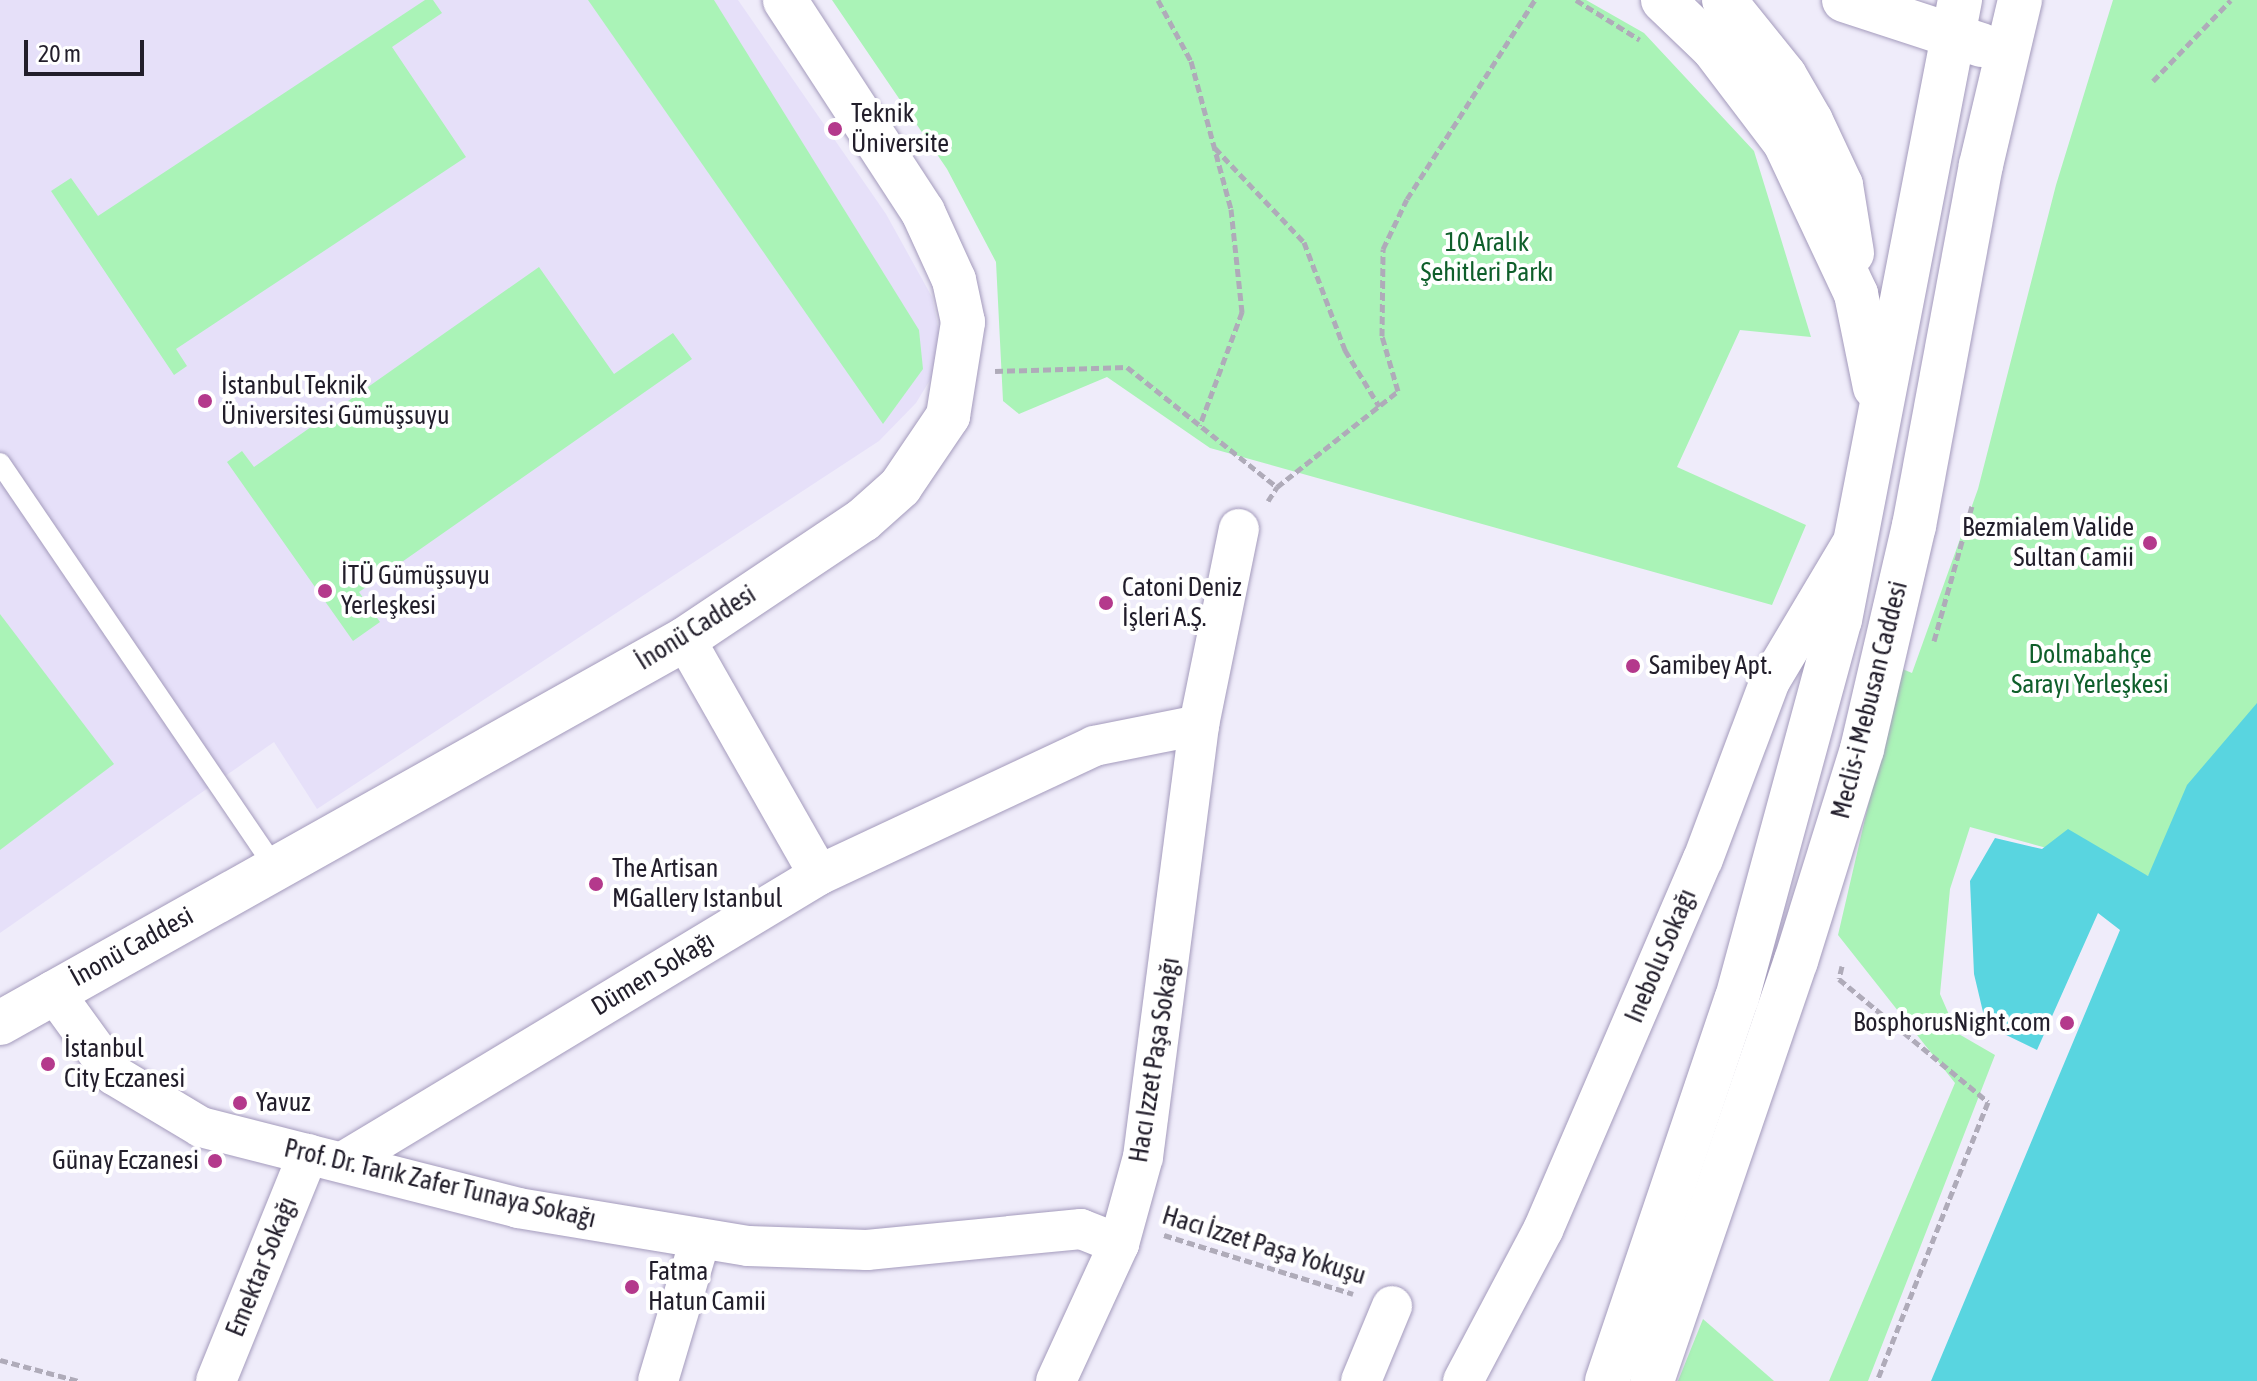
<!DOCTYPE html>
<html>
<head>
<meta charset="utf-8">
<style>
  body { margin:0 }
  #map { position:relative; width:2257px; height:1381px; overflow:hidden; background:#efecfa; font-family:"Asap Condensed",sans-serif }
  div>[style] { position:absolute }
  .built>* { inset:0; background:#e6e0f9 }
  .green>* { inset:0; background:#aaf3b7 }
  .water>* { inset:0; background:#59d5e0 }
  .path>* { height:5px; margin-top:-2.5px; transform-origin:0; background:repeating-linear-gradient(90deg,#afabb9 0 8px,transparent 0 12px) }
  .roads { filter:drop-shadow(0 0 2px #a49bbc) drop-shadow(0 0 2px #a49bbc) }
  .lane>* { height:20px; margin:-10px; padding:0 10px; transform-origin:10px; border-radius:10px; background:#fff }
  .street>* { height:40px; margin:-20px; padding:0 20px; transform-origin:20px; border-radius:20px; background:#fff }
  .primary>* { height:44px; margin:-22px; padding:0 22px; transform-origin:22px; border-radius:22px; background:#fff }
  .dots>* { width:22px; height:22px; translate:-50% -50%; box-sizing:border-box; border:4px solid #fff; border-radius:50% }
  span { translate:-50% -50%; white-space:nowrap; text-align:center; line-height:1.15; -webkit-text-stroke:8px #fff; paint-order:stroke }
  .poi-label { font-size:26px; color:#221e2b }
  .left { translate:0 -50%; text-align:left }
  .right { translate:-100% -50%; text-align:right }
  .park-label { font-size:26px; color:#0f5f2b }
  .street-label { font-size:26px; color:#221e2b }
  .scale { position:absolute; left:24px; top:40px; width:120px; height:36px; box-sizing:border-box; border:4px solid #221e2b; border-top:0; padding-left:10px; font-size:24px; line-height:28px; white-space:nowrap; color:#221e2b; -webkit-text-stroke:6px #fff; paint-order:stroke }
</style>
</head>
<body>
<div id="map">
  <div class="built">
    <i style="clip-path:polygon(0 0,738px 0,886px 214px,932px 297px,939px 332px,936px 370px,916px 403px,879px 441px,317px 809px,274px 742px,0 933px)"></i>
  </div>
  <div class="green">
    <i style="clip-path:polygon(425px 0,433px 0,442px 13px,392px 47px,466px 157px,176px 349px,187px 366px,174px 375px,51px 191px,71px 178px,98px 216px)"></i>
    <i style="clip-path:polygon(588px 0,714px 0,919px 330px,923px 369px,883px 424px)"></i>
    <i style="clip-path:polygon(832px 0,1586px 0,1644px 33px,1754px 151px,1811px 337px,1740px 330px,1677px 467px,1806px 525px,1772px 605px,1210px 448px,1107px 377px,1019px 414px,1003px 401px,996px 262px,947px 169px)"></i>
    <i style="clip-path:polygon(2113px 0,2257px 0,2257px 725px,2148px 876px,1970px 827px,1950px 889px,1940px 994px,1957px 1033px,1995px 1055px,1868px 1381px,1829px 1381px,1955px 1083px,1838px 935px,1900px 668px,1912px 673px,1978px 489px,2056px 185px)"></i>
    <i style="clip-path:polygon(539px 267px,614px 374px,673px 333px,692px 359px,359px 592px,380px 622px,353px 641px,227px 462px,242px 451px,254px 467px)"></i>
    <i style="clip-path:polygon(0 614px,114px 764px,0 850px)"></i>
    <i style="clip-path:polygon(1703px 1319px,1774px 1381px,1678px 1381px)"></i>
  </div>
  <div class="water">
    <i style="clip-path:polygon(2257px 703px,2257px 1381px,1931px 1381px,2120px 930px,2098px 913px,2037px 1050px,2002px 1033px,1983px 1012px,1974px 974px,1970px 881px,1995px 838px,2042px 849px,2068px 829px,2148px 876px,2187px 785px)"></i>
  </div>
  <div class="path">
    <i style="left:1158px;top:0;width:69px;rotate:61.6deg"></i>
    <i style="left:1191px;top:61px;width:153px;rotate:74.9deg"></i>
    <i style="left:1231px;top:209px;width:104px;rotate:83.9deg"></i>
    <i style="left:1242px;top:312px;width:121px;rotate:110.4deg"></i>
    <i style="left:1576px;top:0;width:75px;rotate:32deg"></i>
    <i style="left:2153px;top:81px;width:112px;rotate:-46.1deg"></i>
    <i style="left:1215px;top:148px;width:129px;rotate:46.6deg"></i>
    <i style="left:1304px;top:242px;width:116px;rotate:69.2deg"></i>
    <i style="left:1345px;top:350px;width:66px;rotate:58.7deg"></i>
    <i style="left:995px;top:371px;width:132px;rotate:-1.7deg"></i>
    <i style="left:1127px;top:367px;width:192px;rotate:38.7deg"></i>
    <i style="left:1268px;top:501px;width:17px;rotate:-57deg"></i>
    <i style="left:1277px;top:487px;width:154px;rotate:-38.4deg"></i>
    <i style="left:1398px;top:391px;width:57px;rotate:-106.2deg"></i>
    <i style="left:1382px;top:336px;width:87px;rotate:-89.3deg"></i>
    <i style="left:1383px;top:249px;width:55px;rotate:-64.4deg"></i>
    <i style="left:1407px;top:199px;width:237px;rotate:-57.3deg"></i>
    <i style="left:1934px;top:641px;width:140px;rotate:-74.3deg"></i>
    <i style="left:1842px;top:966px;width:13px;rotate:103deg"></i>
    <i style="left:1839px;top:979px;width:193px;rotate:39.5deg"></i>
    <i style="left:1988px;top:1102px;width:300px;rotate:111.7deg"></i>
    <i style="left:1164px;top:1235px;width:198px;rotate:17.3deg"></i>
    <i style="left:0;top:1360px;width:82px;rotate:14.9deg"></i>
  </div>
  <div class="roads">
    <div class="lane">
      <i style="left:0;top:463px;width:489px;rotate:55.8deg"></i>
    </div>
    <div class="street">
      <i style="left:685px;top:639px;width:271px;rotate:60.4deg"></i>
      <i style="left:53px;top:991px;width:104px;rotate:54deg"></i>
      <i style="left:114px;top:1075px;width:101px;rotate:30.9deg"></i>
      <i style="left:201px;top:1127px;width:327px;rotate:14.3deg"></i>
      <i style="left:518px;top:1208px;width:233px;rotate:9.4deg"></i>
      <i style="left:748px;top:1246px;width:119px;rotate:1.9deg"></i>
      <i style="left:867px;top:1250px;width:215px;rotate:-5.6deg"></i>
      <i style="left:1081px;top:1229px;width:41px;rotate:21.5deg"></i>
      <i style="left:343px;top:1162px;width:556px;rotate:-31.09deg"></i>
      <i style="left:819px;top:875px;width:304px;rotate:-25.1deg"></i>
      <i style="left:1094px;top:746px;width:107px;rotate:-11.3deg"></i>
      <i style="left:216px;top:1381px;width:245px;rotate:-67.9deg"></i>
      <i style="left:658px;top:1381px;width:147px;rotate:-73.4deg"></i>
      <i style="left:1056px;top:1381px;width:151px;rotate:-65.3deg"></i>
      <i style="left:1119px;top:1244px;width:90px;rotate:-74.6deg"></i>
      <i style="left:1143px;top:1157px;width:436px;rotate:-82.6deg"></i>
      <i style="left:1199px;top:725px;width:200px;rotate:-78.5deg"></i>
      <i style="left:1361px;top:1381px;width:81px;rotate:-67.5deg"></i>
      <i style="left:1463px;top:1381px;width:171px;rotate:-62.1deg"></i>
      <i style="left:1543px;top:1230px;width:404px;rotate:-66.7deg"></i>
      <i style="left:1703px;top:859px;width:190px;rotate:-69.4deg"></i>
      <i style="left:1770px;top:681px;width:158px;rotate:-59.2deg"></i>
    </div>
    <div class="primary">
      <i style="left:1663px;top:0;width:69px;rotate:43.8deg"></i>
      <i style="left:1713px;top:48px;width:119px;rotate:52.8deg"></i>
      <i style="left:1785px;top:143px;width:167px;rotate:64.8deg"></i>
      <i style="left:1856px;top:294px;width:95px;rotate:78.5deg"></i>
      <i style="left:1724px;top:0;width:97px;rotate:51.2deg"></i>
      <i style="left:1785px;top:76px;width:52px;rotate:60deg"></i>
      <i style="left:1811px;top:121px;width:71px;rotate:64.9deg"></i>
      <i style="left:1841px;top:185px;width:69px;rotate:80.8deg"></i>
      <i style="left:1844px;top:0;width:145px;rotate:18.1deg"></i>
      <i style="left:0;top:1023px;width:785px;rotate:-29.27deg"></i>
      <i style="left:685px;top:639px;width:214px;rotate:-33.8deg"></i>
      <i style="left:863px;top:520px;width:50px;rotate:-41.7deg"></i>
      <i style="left:900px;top:487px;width:86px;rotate:-55.9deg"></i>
      <i style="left:948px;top:416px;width:95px;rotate:-80.9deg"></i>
      <i style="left:963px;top:322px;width:43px;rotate:-102.1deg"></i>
      <i style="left:954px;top:280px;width:75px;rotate:-114.5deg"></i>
      <i style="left:923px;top:212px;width:253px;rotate:-123.1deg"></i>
      <i style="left:1607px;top:1381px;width:404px;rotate:-71.3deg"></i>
      <i style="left:1737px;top:998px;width:392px;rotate:-74.8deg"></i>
      <i style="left:1840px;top:620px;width:632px;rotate:-79.05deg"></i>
      <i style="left:1652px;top:1381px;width:444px;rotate:-71.1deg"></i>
      <i style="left:1796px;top:961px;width:222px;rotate:-72.7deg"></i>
      <i style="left:1862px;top:749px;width:229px;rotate:-76.9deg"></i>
      <i style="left:1914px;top:526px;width:367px;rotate:-79.5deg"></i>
      <i style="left:1981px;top:165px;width:170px;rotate:-76.7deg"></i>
    </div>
  </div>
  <div class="dots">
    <i style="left:835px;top:129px;background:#b4398c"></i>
    <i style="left:205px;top:401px;background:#b4398c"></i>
    <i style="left:2150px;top:543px;background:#b4398c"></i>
    <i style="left:325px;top:591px;background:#b4398c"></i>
    <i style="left:1106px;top:603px;background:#b4398c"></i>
    <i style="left:1633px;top:666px;background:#b4398c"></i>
    <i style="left:596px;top:884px;background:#b4398c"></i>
    <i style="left:2067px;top:1023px;background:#b4398c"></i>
    <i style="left:48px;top:1064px;background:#b4398c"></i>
    <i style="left:240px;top:1103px;background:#b4398c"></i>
    <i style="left:215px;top:1161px;background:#b4398c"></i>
    <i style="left:632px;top:1287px;background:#b4398c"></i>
  </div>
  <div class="poi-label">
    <span class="left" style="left:851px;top:129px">Teknik<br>Üniversite</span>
    <span class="left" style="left:221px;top:401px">İstanbul Teknik<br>Üniversitesi Gümüşsuyu</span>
    <span class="right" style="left:2134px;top:543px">Bezmialem Valide<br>Sultan Camii</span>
    <span class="left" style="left:341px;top:591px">İTÜ Gümüşsuyu<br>Yerleşkesi</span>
    <span class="left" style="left:1122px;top:603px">Catoni Deniz<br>İşleri A.Ş.</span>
    <span class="left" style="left:1649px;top:666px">Samibey Apt.</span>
    <span class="left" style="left:612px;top:884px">The Artisan<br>MGallery Istanbul</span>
    <span class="right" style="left:2051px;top:1023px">BosphorusNight.com</span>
    <span class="left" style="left:64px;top:1064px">İstanbul<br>City Eczanesi</span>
    <span class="left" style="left:256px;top:1103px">Yavuz</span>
    <span class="right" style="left:199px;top:1161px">Günay Eczanesi</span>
    <span class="left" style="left:648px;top:1287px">Fatma<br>Hatun Camii</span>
  </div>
  <div class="park-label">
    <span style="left:1487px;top:258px">10 Aralık<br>Şehitleri Parkı</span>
    <span style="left:2090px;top:670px">Dolmabahçe<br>Sarayı Yerleşkesi</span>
  </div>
  <div class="street-label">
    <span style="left:696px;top:628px;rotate:-32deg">İnonü Caddesi</span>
    <span style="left:1870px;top:700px;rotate:-76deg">Meclis-i Mebusan Caddesi</span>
    <span style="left:132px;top:947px;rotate:-29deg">İnonü Caddesi</span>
    <span style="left:1661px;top:956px;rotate:-67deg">Inebolu Sokağı</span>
    <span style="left:653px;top:974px;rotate:-31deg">Dümen Sokağı</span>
    <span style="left:1155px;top:1060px;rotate:-81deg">Hacı Izzet Paşa Sokağı</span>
    <span style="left:440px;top:1184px;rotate:13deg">Prof. Dr. Tarık Zafer Tunaya Sokağı</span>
    <span style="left:1264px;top:1246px;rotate:17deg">Hacı İzzet Paşa Yokuşu</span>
    <span style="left:262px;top:1267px;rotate:-68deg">Emektar Sokağı</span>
  </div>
  <div class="scale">20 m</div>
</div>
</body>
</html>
